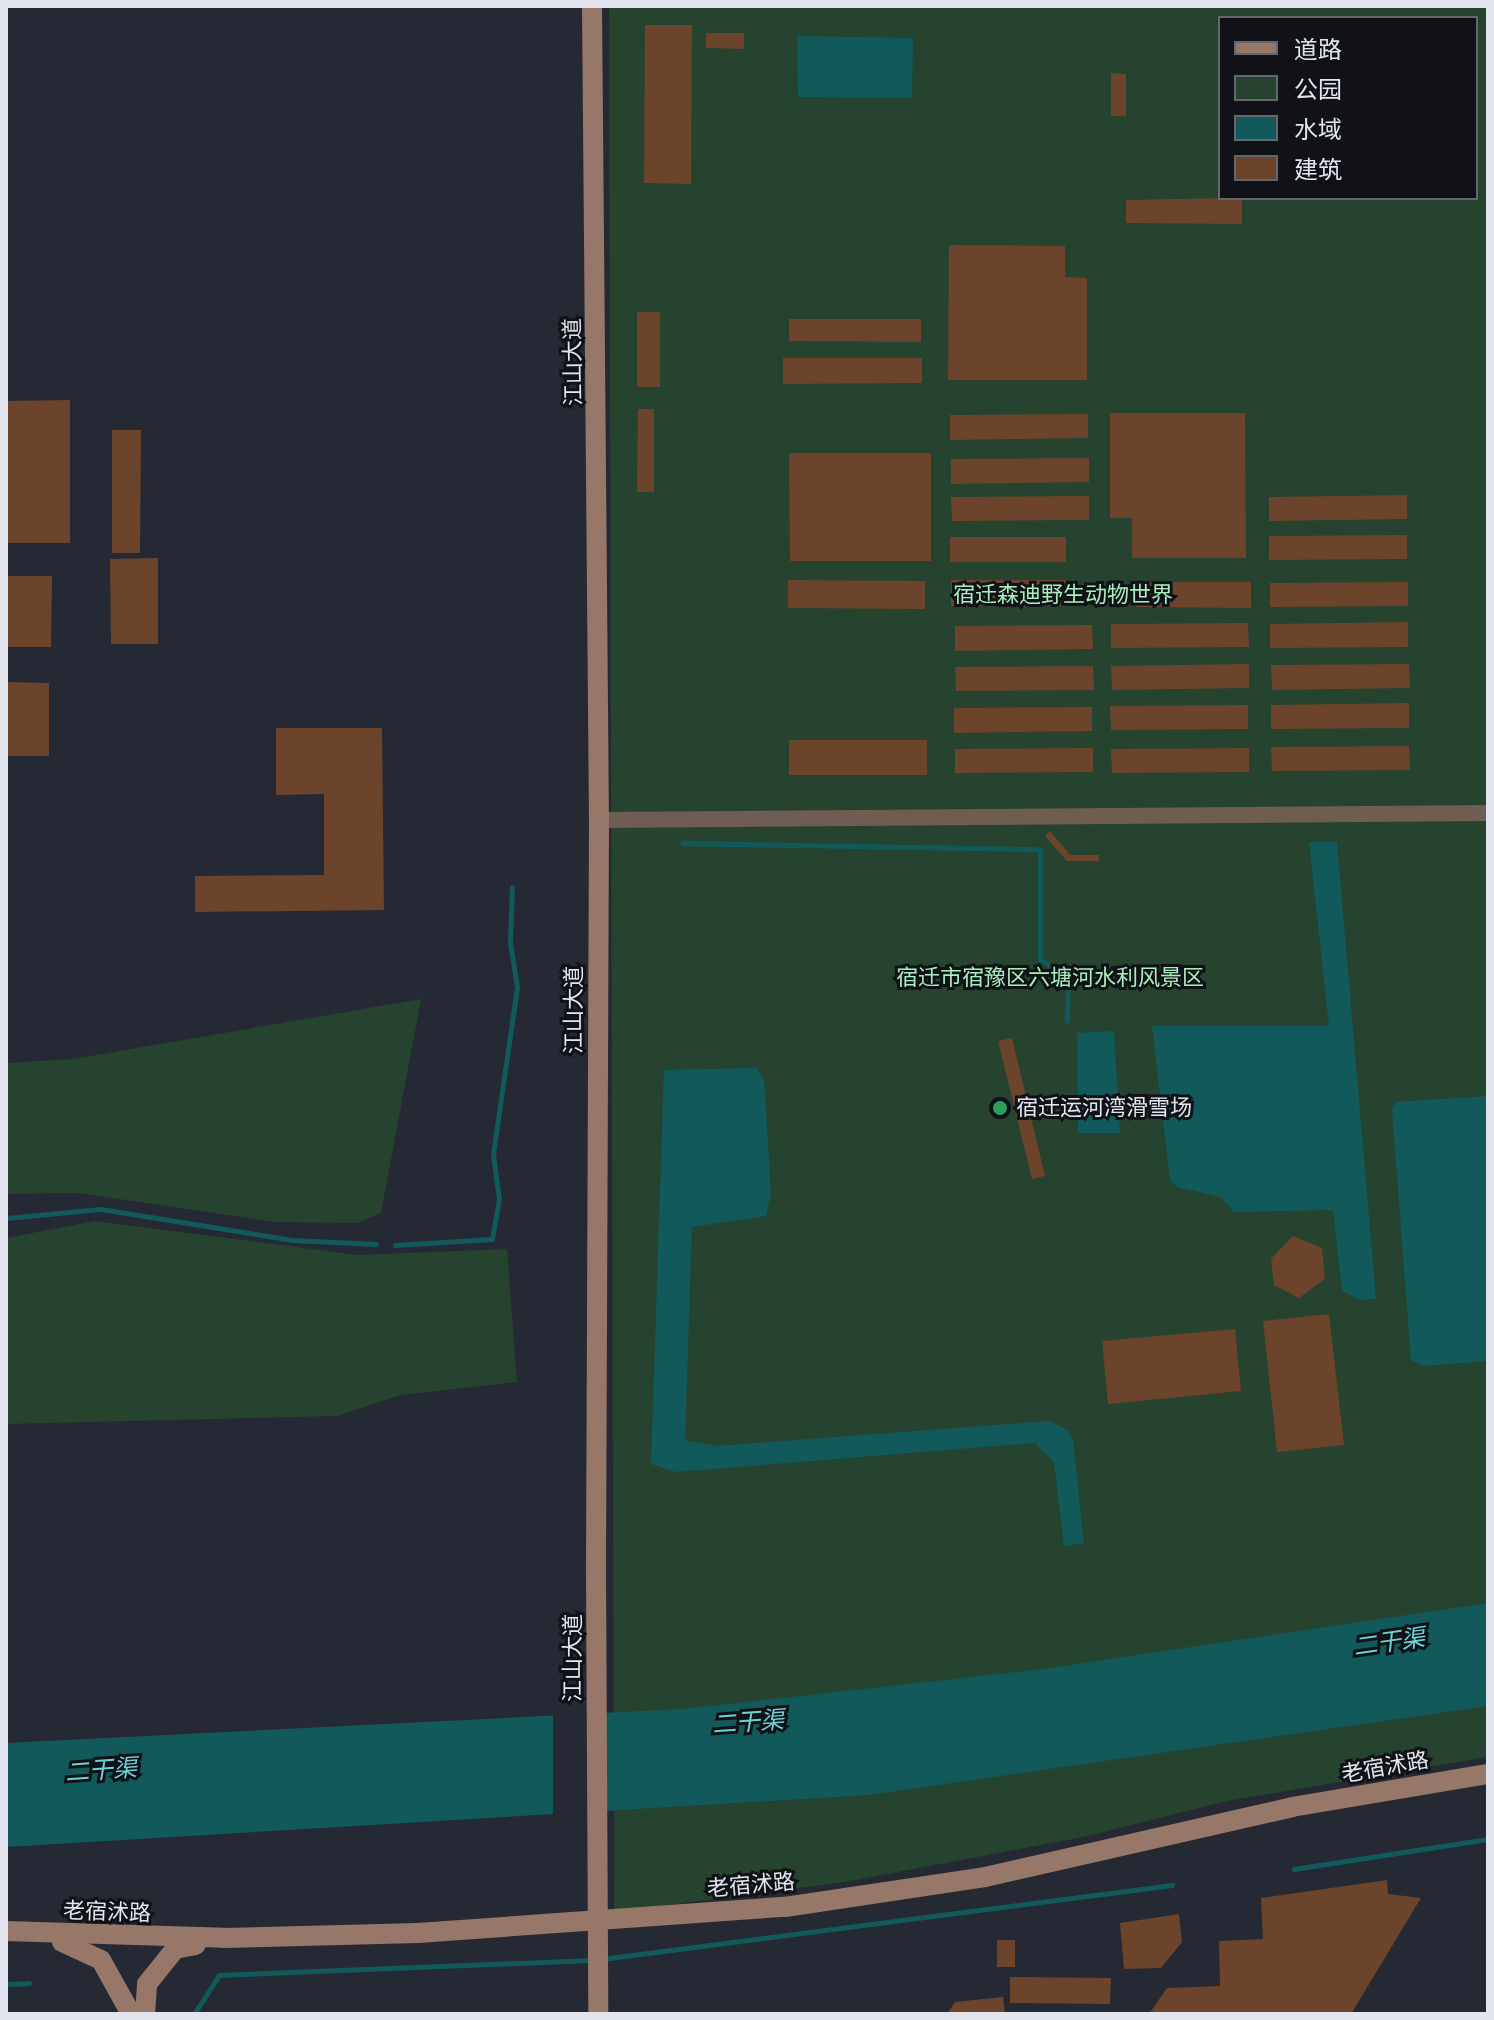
<!DOCTYPE html>
<html>
<head>
<meta charset="utf-8">
<style>
  body { margin:0 }
  #map { position:relative; width:1494px; height:2020px; overflow:hidden; background:#252934; font-family:"Titillium Web","Noto Sans SC",sans-serif }
  div>[style] { position:absolute }
  .green>* { inset:0; background:#25432e }
  .water>* { inset:0; background:#12595c }
  .pier>* { inset:0; background:#252934 }
  .stream>* { height:5px; margin:-2.5px; padding:0 2.5px; transform-origin:2.5px; border-radius:2.5px; background:#12595c }
  .building>* { inset:0; background:#6c442b }
  .minor>* { height:16px; margin:-8px; padding:0 8px; transform-origin:8px; border-radius:8px; background:#6f5c52 }
  .secondary>* { height:20px; margin:-10px; padding:0 10px; transform-origin:10px; border-radius:10px; background:#977868 }
  .secondary-bridge>* { height:20px; margin:-10px; padding:0 10px; transform-origin:10px; border-radius:10px; background:#977868 }
  .dots>* { width:22px; height:22px; translate:-50% -50%; box-sizing:border-box; border:4px solid #101217; border-radius:50% }
  span { translate:-50% -50%; white-space:nowrap; text-align:center; line-height:1.15; -webkit-text-stroke:6px #101217; paint-order:stroke }
  .street-label { font-size:22px; color:#e2e5ed }
  .park-label { font-size:22px; color:#a8edbc }
  .poi-label { font-size:22px; color:#e2e5ed }
  .left { translate:0 -50%; text-align:left }
  .water-label { font-size:24px; color:#6cd3d7; font-style:italic }
  .frame { position:absolute; inset:0; border:8px solid #e2e5ed; pointer-events:none }
  .legend { position:absolute; left:1218px; top:16px; width:260px; height:184px; box-sizing:border-box; background:#101217; border:2px solid #64666d; margin:0; padding:10px 14px; list-style:none; font-size:24px; color:#e2e5ed }
  .legend li { display:flex; align-items:center; gap:16px; height:40px }
  .legend b { width:40px; border:2px solid #64666d }
</style>
</head>
<body>
<div id="map">
  <div class="green">
    <i style="clip-path:polygon(evenodd,609px 6px,1488px 6px,1488px 1757px,1227px 1801px,1088px 1836px,845px 1882px,614px 1912px,609px 6px,1220px 18px,1476px 18px,1476px 198px,1220px 198px,1220px 18px)"></i>
    <i style="clip-path:polygon(421px 999px,381px 1213px,357px 1223px,274px 1222px,79px 1193px,6px 1194px,6px 1063px,73px 1059px)"></i>
    <i style="clip-path:polygon(95px 1221px,358px 1255px,507px 1249px,517px 1382px,401px 1395px,337px 1416px,6px 1424px,6px 1238px)"></i>
  </div>
  <div class="water">
    <i style="clip-path:polygon(797px 36px,913px 38px,912px 98px,798px 97px)"></i>
    <i style="clip-path:polygon(1309px 842px,1337px 842px,1376px 1299px,1359px 1300px,1342px 1290px,1333px 1210px,1234px 1212px,1221px 1197px,1177px 1187px,1170px 1180px,1152px 1026px,1329px 1026px)"></i>
    <i style="clip-path:polygon(1114px 1031px,1120px 1133px,1078px 1133px,1077px 1033px)"></i>
    <i style="clip-path:polygon(756px 1068px,764px 1078px,771px 1194px,766px 1216px,692px 1227px,685px 1440px,717px 1446px,1049px 1421px,1067px 1430px,1073px 1441px,1084px 1543px,1064px 1546px,1054px 1462px,1035px 1443px,676px 1472px,651px 1464px,664px 1070px)"></i>
    <i style="clip-path:polygon(1488px 1096px,1488px 1361px,1422px 1366px,1411px 1360px,1392px 1111px,1395px 1102px)"></i>
    <i style="clip-path:polygon(1488px 1603px,1488px 1706px,869px 1795px,6px 1847px,6px 1743px,682px 1709px,1043px 1669px)"></i>
  </div>
  <div class="pier">
    <i style="clip-path:polygon(605px 1708px,605px 1814px,553px 1817px,553px 1711px)"></i>
  </div>
  <div class="stream">
    <i style="left:682px;top:843px;width:358px;rotate:1deg"></i>
    <i style="left:1040px;top:849px;width:111px;rotate:90deg"></i>
    <i style="left:1040px;top:960px;width:31px;rotate:27deg"></i>
    <i style="left:1068px;top:974px;width:47px;rotate:91.2deg"></i>
    <i style="left:6px;top:1218px;width:95px;rotate:-5.4deg"></i>
    <i style="left:101px;top:1209px;width:193px;rotate:9.2deg"></i>
    <i style="left:292px;top:1240px;width:84px;rotate:2.7deg"></i>
    <i style="left:395px;top:1245px;width:97px;rotate:-3.5deg"></i>
    <i style="left:492px;top:1239px;width:41px;rotate:-80.1deg"></i>
    <i style="left:499px;top:1199px;width:45px;rotate:-97.6deg"></i>
    <i style="left:493px;top:1154px;width:169px;rotate:-81.8deg"></i>
    <i style="left:517px;top:987px;width:45px;rotate:-99deg"></i>
    <i style="left:510px;top:943px;width:56px;rotate:-88deg"></i>
    <i style="left:1294px;top:1869px;width:196px;rotate:-8.8deg"></i>
    <i style="left:602px;top:1959px;width:575px;rotate:-7.4deg"></i>
    <i style="left:6px;top:1984px;width:23px;rotate:-2deg"></i>
    <i style="left:194px;top:2014px;width:46px;rotate:-57.3deg"></i>
    <i style="left:219px;top:1975px;width:373px;rotate:-2.3deg"></i>
  </div>
  <div class="building">
    <i style="clip-path:polygon(645px 25px,692px 25px,691px 184px,644px 183px)"></i>
    <i style="clip-path:polygon(706px 33px,744px 33px,744px 49px,706px 48px)"></i>
    <i style="clip-path:polygon(1111px 73px,1126px 74px,1126px 116px,1111px 116px)"></i>
    <i style="clip-path:polygon(1227px 198px,1242px 198px,1242px 224px,1126px 223px,1126px 200px)"></i>
    <i style="clip-path:polygon(949px 245px,1065px 246px,1065px 277px,1087px 278px,1087px 380px,948px 380px)"></i>
    <i style="clip-path:polygon(637px 312px,660px 312px,660px 387px,637px 387px)"></i>
    <i style="clip-path:polygon(789px 319px,921px 319px,921px 342px,789px 341px)"></i>
    <i style="clip-path:polygon(783px 358px,922px 358px,922px 383px,783px 384px)"></i>
    <i style="clip-path:polygon(70px 400px,70px 543px,6px 543px,6px 401px)"></i>
    <i style="clip-path:polygon(638px 409px,654px 409px,654px 492px,637px 492px)"></i>
    <i style="clip-path:polygon(1110px 413px,1245px 413px,1246px 558px,1132px 558px,1132px 518px,1110px 518px)"></i>
    <i style="clip-path:polygon(1088px 414px,1088px 438px,950px 440px,950px 415px)"></i>
    <i style="clip-path:polygon(112px 430px,141px 430px,140px 553px,112px 553px)"></i>
    <i style="clip-path:polygon(789px 453px,931px 453px,931px 561px,790px 561px)"></i>
    <i style="clip-path:polygon(1089px 458px,1089px 482px,951px 484px,951px 459px)"></i>
    <i style="clip-path:polygon(1407px 495px,1407px 519px,1269px 521px,1269px 497px)"></i>
    <i style="clip-path:polygon(1089px 496px,1089px 520px,952px 521px,951px 497px)"></i>
    <i style="clip-path:polygon(1407px 535px,1407px 559px,1269px 560px,1269px 536px)"></i>
    <i style="clip-path:polygon(950px 537px,1066px 537px,1066px 562px,950px 562px)"></i>
    <i style="clip-path:polygon(158px 558px,158px 644px,111px 644px,110px 559px)"></i>
    <i style="clip-path:polygon(6px 576px,52px 576px,51px 647px,6px 647px)"></i>
    <i style="clip-path:polygon(788px 580px,925px 581px,925px 609px,788px 608px)"></i>
    <i style="clip-path:polygon(951px 580px,1066px 580px,1066px 606px,951px 606px)"></i>
    <i style="clip-path:polygon(1136px 582px,1251px 582px,1251px 608px,1136px 607px)"></i>
    <i style="clip-path:polygon(1408px 582px,1408px 606px,1270px 607px,1270px 583px)"></i>
    <i style="clip-path:polygon(1408px 622px,1408px 647px,1270px 648px,1270px 624px)"></i>
    <i style="clip-path:polygon(1248px 623px,1249px 647px,1111px 648px,1111px 624px)"></i>
    <i style="clip-path:polygon(1092px 625px,1093px 649px,955px 651px,955px 626px)"></i>
    <i style="clip-path:polygon(1249px 664px,1249px 688px,1112px 690px,1111px 666px)"></i>
    <i style="clip-path:polygon(1409px 664px,1410px 688px,1272px 690px,1271px 665px)"></i>
    <i style="clip-path:polygon(1093px 666px,1094px 690px,956px 691px,955px 667px)"></i>
    <i style="clip-path:polygon(6px 682px,49px 683px,49px 756px,6px 756px)"></i>
    <i style="clip-path:polygon(1409px 703px,1409px 728px,1271px 729px,1271px 705px)"></i>
    <i style="clip-path:polygon(1248px 705px,1248px 729px,1111px 730px,1110px 706px)"></i>
    <i style="clip-path:polygon(1092px 707px,1092px 731px,954px 733px,954px 708px)"></i>
    <i style="clip-path:polygon(276px 728px,382px 728px,384px 910px,195px 912px,195px 876px,324px 875px,324px 794px,276px 795px)"></i>
    <i style="clip-path:polygon(789px 740px,927px 740px,927px 775px,789px 775px)"></i>
    <i style="clip-path:polygon(1409px 746px,1410px 770px,1272px 771px,1271px 747px)"></i>
    <i style="clip-path:polygon(1093px 748px,1093px 772px,955px 773px,955px 749px)"></i>
    <i style="clip-path:polygon(1249px 748px,1249px 772px,1112px 773px,1111px 749px)"></i>
    <i style="clip-path:polygon(1050px 831px,1070px 855px,1099px 855px,1099px 861px,1067px 861px,1045px 836px)"></i>
    <i style="clip-path:polygon(1012px 1038px,1045px 1176px,1032px 1179px,998px 1041px)"></i>
    <i style="clip-path:polygon(1293px 1236px,1322px 1248px,1325px 1279px,1299px 1298px,1274px 1285px,1271px 1259px)"></i>
    <i style="clip-path:polygon(1329px 1314px,1344px 1445px,1277px 1452px,1263px 1321px)"></i>
    <i style="clip-path:polygon(1235px 1329px,1241px 1391px,1108px 1404px,1102px 1341px)"></i>
    <i style="clip-path:polygon(1387px 1880px,1388px 1894px,1421px 1898px,1351px 2014px,1149px 2014px,1167px 1988px,1220px 1986px,1219px 1941px,1263px 1939px,1261px 1898px)"></i>
    <i style="clip-path:polygon(1179px 1914px,1182px 1942px,1161px 1968px,1124px 1969px,1120px 1923px)"></i>
    <i style="clip-path:polygon(997px 1940px,1015px 1940px,1015px 1967px,997px 1967px)"></i>
    <i style="clip-path:polygon(1010px 1977px,1111px 1978px,1110px 2004px,1010px 2003px)"></i>
    <i style="clip-path:polygon(1003px 1997px,1005px 2014px,947px 2014px,955px 2002px)"></i>
  </div>
  <div class="minor">
    <i style="left:599px;top:820px;width:889px;rotate:-0.45deg"></i>
  </div>
  <div class="secondary">
    <i style="left:592px;top:6px;width:814px;rotate:89.51deg"></i>
    <i style="left:599px;top:820px;width:752px;rotate:90.23deg"></i>
    <i style="left:6px;top:1931px;width:218px;rotate:1.8deg"></i>
    <i style="left:224px;top:1938px;width:194px;rotate:-1.5deg"></i>
    <i style="left:418px;top:1933px;width:368px;rotate:-4.1deg"></i>
    <i style="left:785px;top:1907px;width:202px;rotate:-8.5deg"></i>
    <i style="left:985px;top:1877px;width:315px;rotate:-12.8deg"></i>
    <i style="left:1292px;top:1807px;width:199px;rotate:-9.6deg"></i>
    <i style="left:62px;top:1942px;width:43px;rotate:24.8deg"></i>
    <i style="left:101px;top:1960px;width:62px;rotate:60.9deg"></i>
    <i style="left:145px;top:2014px;width:30px;rotate:-86deg"></i>
    <i style="left:147px;top:1984px;width:45px;rotate:-51.3deg"></i>
    <i style="left:175px;top:1949px;width:21px;rotate:-11deg"></i>
  </div>
  <div class="secondary-bridge">
    <i style="left:596px;top:1572px;width:442px;rotate:89.7deg"></i>
  </div>
  <div class="dots">
    <i style="left:1000px;top:1108px;background:#2e9e5b"></i>
  </div>
  <div class="street-label">
    <span style="left:573px;top:362px;rotate:-91deg">江山大道</span>
    <span style="left:574px;top:1010px;rotate:-90deg">江山大道</span>
    <span style="left:573px;top:1658px;rotate:-90deg">江山大道</span>
    <span style="left:1385px;top:1767px;rotate:-10deg">老宿沭路</span>
    <span style="left:751px;top:1885px;rotate:-5deg">老宿沭路</span>
    <span style="left:107px;top:1912px;rotate:2deg">老宿沭路</span>
  </div>
  <div class="park-label">
    <span style="left:1063px;top:595px">宿迁森迪野生动物世界</span>
    <span style="left:1050px;top:978px">宿迁市宿豫区六塘河水利风景区</span>
  </div>
  <div class="poi-label">
    <span class="left" style="left:1016px;top:1108px">宿迁运河湾滑雪场</span>
  </div>
  <div class="water-label">
    <span style="left:1389px;top:1642px;rotate:-8deg">二干渠</span>
    <span style="left:748px;top:1722px;rotate:-4deg">二干渠</span>
    <span style="left:101px;top:1770px;rotate:-4deg">二干渠</span>
  </div>
  <div class="frame"></div>
  <ul class="legend">
  <li><b style="height:10px;background:#977868"></b>道路</li>
  <li><b style="height:22px;background:#25432e"></b>公园</li>
  <li><b style="height:22px;background:#12595c"></b>水域</li>
  <li><b style="height:22px;background:#6c442b"></b>建筑</li>
  </ul>
</div>
</body>
</html>
